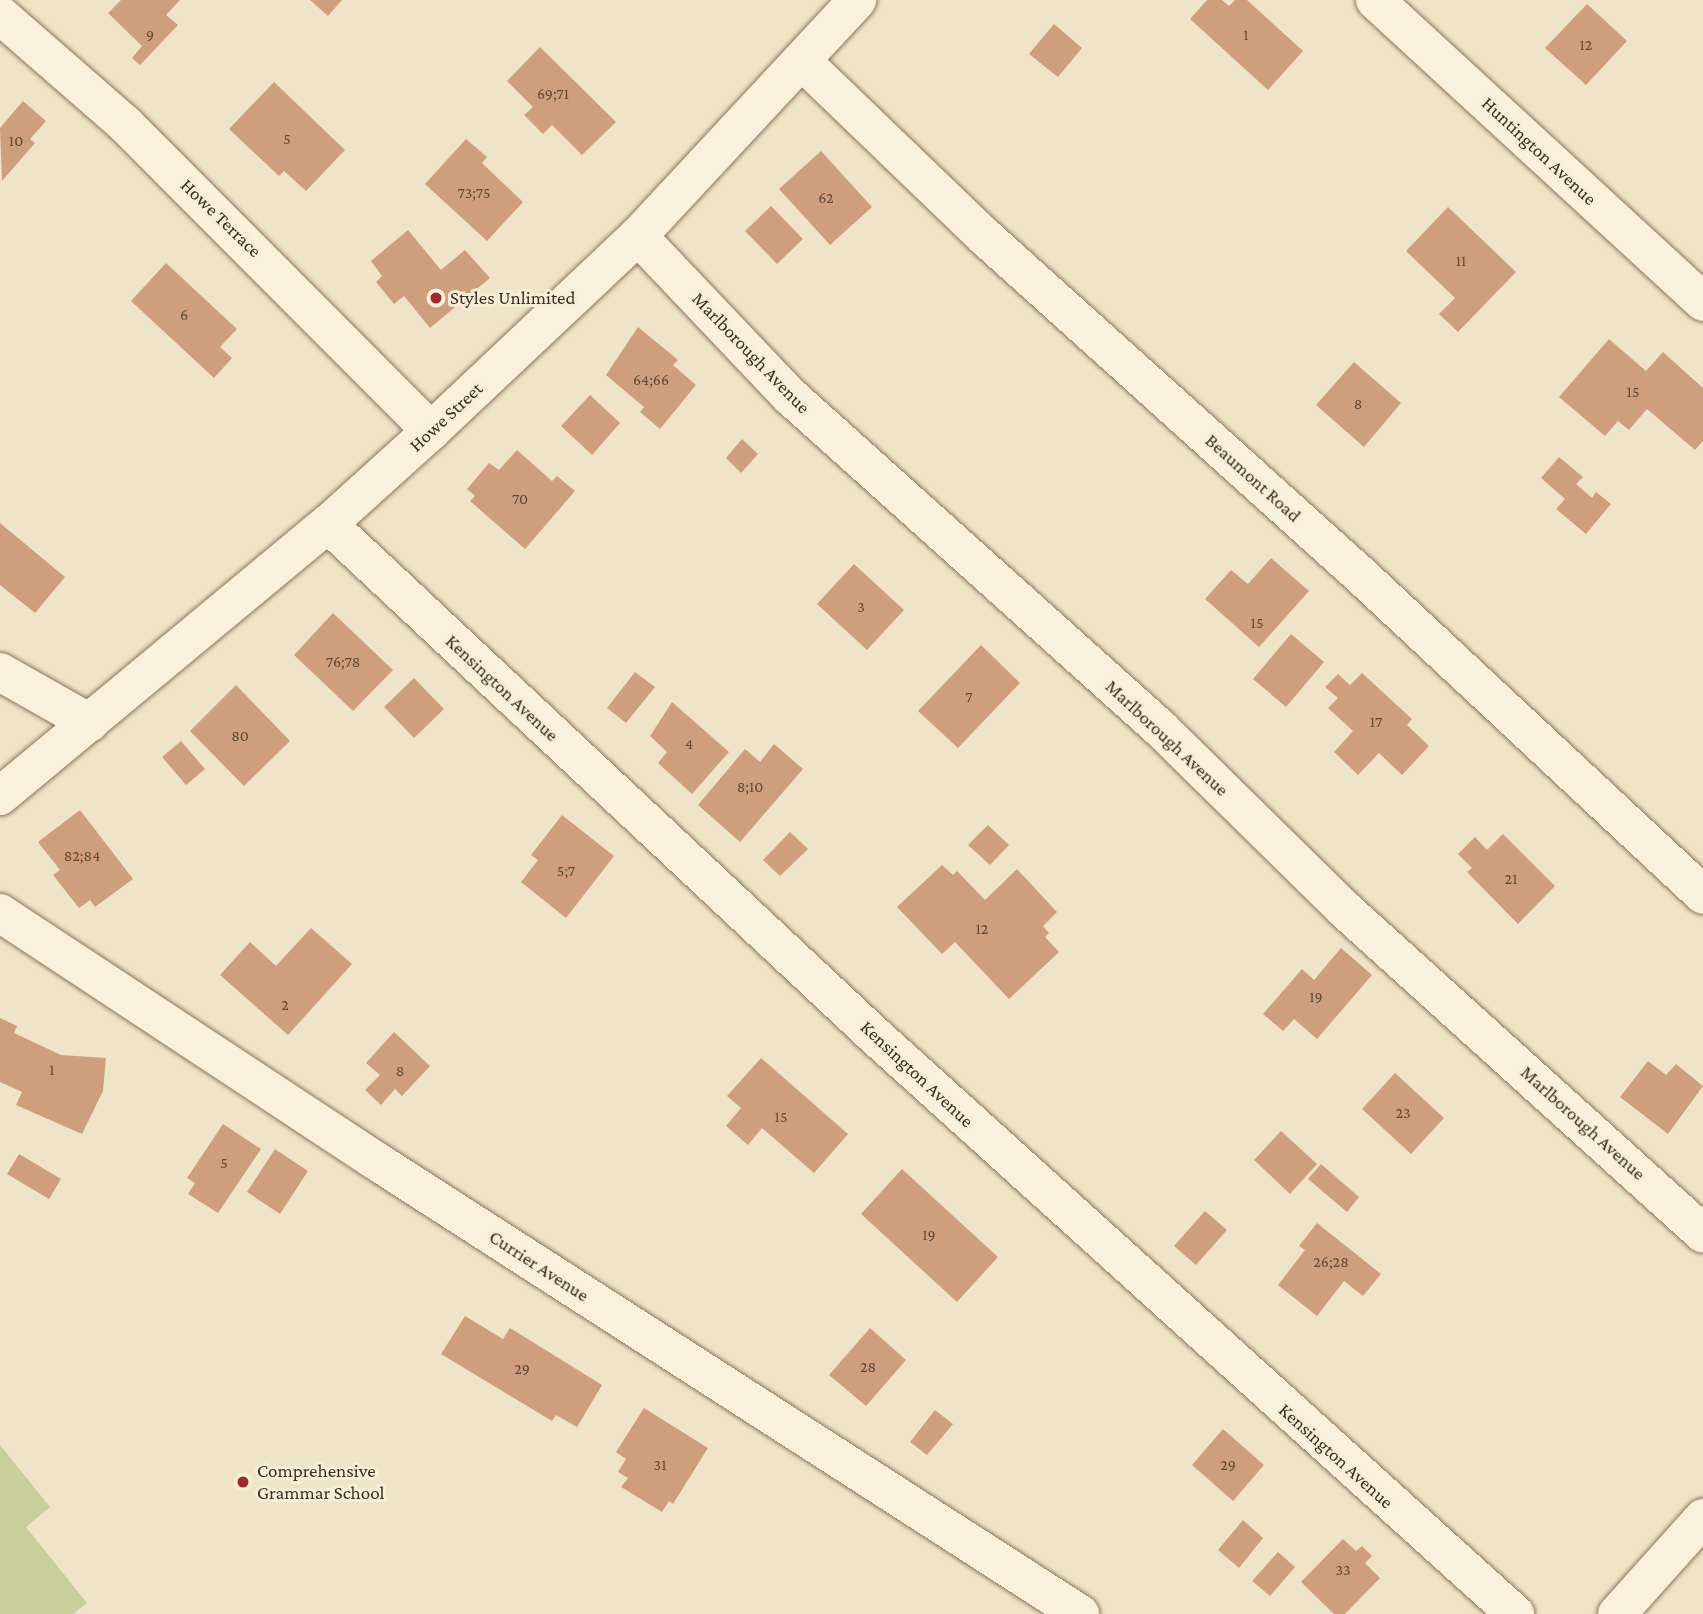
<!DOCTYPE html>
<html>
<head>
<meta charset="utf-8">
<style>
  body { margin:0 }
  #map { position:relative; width:1703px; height:1614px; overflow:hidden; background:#f0e4c8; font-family:"Crimson Pro",serif }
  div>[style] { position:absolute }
  .green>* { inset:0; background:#c9cf9b }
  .building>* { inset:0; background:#cf9f7d }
  .roads { filter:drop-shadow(0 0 2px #8d765c) drop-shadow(0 0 2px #8d765c) }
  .minor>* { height:38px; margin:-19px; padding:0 19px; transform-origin:19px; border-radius:19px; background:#faf1dc }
  .secondary>* { height:38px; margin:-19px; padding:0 19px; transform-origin:19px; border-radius:19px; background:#faf1dc }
  .dots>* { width:19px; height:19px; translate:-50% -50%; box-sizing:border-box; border:4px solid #f7eed8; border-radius:50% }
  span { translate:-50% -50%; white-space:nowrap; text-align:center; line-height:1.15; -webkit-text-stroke:6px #f7eed8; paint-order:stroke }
  .number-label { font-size:16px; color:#624a37 }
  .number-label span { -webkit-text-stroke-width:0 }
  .street-label { font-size:19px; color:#3d2e20 }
  .poi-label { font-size:19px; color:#3d2e20 }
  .left { translate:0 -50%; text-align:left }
</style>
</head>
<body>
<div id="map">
  <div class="green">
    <i style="clip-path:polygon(0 1445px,50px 1507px,26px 1527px,87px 1603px,73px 1614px,0 1614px)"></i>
  </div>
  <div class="building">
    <i style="clip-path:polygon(121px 0,180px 0,166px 15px,178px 25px,140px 65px,132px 58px,142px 46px,108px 13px)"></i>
    <i style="clip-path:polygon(310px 0,342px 0,328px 16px)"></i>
    <i style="clip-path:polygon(1207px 0,1222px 0,1229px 6px,1235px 0,1247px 0,1303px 51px,1268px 90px,1190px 19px)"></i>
    <i style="clip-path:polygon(1587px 4px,1627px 41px,1586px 85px,1545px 48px)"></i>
    <i style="clip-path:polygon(1054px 24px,1082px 48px,1058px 77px,1029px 54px)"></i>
    <i style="clip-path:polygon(540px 47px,616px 122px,582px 155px,552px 125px,543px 134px,524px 115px,533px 107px,507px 81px)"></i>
    <i style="clip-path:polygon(274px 82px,345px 150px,306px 191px,284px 171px,279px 176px,229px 129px)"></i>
    <i style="clip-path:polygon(23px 101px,46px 121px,30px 139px,35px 143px,2px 181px,0 128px)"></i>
    <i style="clip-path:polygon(466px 139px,487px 157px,482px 163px,523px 202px,487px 241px,425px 184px)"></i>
    <i style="clip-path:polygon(821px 151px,872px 207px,830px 245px,779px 189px)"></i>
    <i style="clip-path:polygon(771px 206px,803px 239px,777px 264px,745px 231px)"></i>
    <i style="clip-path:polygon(1448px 207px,1516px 272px,1458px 332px,1439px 314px,1455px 298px,1406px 251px)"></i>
    <i style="clip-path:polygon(408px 230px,441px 270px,465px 250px,490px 278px,430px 328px,404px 296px,394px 304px,376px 282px,382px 276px,371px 261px)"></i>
    <i style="clip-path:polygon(166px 263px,237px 329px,220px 347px,232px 358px,214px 378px,131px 301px)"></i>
    <i style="clip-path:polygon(638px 327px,678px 360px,673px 365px,696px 385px,660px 429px,640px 412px,644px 407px,606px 375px)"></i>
    <i style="clip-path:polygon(1609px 339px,1646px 371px,1663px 352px,1703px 388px,1703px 441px,1695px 450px,1647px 409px,1629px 430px,1618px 421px,1605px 436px,1559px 397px)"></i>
    <i style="clip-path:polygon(1354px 362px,1401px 403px,1364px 447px,1316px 405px)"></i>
    <i style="clip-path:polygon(590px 395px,620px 423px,592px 455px,561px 426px)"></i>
    <i style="clip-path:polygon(742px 439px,758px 454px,741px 473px,726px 458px)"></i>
    <i style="clip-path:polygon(517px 450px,552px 481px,557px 476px,575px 491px,525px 549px,470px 501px,475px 496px,467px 489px,489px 463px,499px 470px)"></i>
    <i style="clip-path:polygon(1559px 457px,1583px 477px,1576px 484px,1592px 498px,1596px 492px,1611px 504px,1586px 534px,1556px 509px,1565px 499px,1541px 478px)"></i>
    <i style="clip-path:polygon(0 523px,65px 577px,35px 613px,0 585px)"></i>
    <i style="clip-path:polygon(1271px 558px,1309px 591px,1259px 647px,1205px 599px,1231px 570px,1248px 584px)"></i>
    <i style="clip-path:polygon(854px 564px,904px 610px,867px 650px,817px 604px)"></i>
    <i style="clip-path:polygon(333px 613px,393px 670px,353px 711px,294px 655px)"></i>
    <i style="clip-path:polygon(1291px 634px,1324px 662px,1286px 707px,1253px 679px)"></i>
    <i style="clip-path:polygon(981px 645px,1020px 683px,958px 748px,918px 711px)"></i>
    <i style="clip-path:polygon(635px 672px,655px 687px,626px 723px,607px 708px)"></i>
    <i style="clip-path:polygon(1362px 673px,1412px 719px,1407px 725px,1429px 746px,1402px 775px,1379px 753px,1358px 775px,1334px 752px,1353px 731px,1328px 708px,1338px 698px,1325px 687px,1338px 674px,1350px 685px)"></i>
    <i style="clip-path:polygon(414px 678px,444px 709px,414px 738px,384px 707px)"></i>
    <i style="clip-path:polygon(236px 685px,290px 741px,244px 786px,190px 731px)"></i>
    <i style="clip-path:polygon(672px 702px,729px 752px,692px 794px,658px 763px,667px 752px,650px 736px)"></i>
    <i style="clip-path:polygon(181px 741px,205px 769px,186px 785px,162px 757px)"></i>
    <i style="clip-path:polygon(774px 744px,803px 769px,740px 842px,698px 805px,745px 749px,760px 762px)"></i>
    <i style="clip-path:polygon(80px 810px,133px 879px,95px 907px,90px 900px,79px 908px,53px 875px,60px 870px,38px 842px)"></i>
    <i style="clip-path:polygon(562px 815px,614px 856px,566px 918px,521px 882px,538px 860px,531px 855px)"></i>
    <i style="clip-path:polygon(988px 825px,1009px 845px,990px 865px,968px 845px)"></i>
    <i style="clip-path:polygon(790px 832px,808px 849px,780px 876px,763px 860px)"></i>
    <i style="clip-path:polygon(1503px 834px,1555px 886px,1518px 924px,1467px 872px,1472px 868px,1458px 854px,1475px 837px,1487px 850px)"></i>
    <i style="clip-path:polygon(942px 865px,953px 875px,957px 871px,985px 900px,1017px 869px,1057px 912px,1043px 926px,1049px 933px,1045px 937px,1059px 952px,1009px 999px,955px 942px,942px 954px,897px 907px)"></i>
    <i style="clip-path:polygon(311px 928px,352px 964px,288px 1035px,220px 975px,250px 942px,276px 966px)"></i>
    <i style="clip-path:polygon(1341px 948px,1372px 975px,1317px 1039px,1294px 1019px,1283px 1031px,1263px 1014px,1302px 969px,1314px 980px)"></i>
    <i style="clip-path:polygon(0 1018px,17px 1026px,14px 1033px,61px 1055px,106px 1058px,103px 1091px,82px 1134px,16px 1105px,22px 1092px,0 1082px)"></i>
    <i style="clip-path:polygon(394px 1032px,430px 1066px,402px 1096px,395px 1089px,381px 1105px,365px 1090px,380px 1075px,366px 1063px)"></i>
    <i style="clip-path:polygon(761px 1058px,848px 1134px,814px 1173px,762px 1128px,748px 1145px,726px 1126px,741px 1108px,727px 1096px)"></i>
    <i style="clip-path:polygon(1648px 1061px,1666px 1075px,1676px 1064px,1703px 1086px,1668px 1134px,1620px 1097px)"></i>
    <i style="clip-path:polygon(1395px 1073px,1444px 1118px,1411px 1154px,1362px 1109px)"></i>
    <i style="clip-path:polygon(223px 1124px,261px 1149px,218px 1213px,188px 1194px,195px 1183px,187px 1178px)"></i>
    <i style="clip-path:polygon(1281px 1131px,1317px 1164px,1290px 1194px,1254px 1160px)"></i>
    <i style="clip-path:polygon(275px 1149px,308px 1171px,280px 1214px,247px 1192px)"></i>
    <i style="clip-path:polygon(19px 1154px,61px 1179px,49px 1199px,7px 1174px)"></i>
    <i style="clip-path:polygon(1321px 1164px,1359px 1197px,1347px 1212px,1308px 1179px)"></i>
    <i style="clip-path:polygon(902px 1169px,998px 1257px,957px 1302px,861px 1214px)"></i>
    <i style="clip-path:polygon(1205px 1211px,1227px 1230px,1196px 1265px,1174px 1246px)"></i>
    <i style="clip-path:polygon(1317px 1223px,1381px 1274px,1363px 1296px,1344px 1281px,1317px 1316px,1278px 1285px,1305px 1250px,1299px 1246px)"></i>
    <i style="clip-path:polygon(465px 1316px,503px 1339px,510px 1328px,602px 1385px,577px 1427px,556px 1415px,552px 1421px,441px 1354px)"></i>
    <i style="clip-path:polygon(870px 1328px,906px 1360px,866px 1406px,829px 1375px)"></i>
    <i style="clip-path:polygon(644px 1408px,708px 1448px,673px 1504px,669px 1501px,662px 1512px,621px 1487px,628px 1478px,618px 1472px,626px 1459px,616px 1452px)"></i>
    <i style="clip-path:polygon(935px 1410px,953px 1424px,927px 1455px,910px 1442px)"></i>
    <i style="clip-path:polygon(1223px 1429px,1264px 1465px,1233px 1501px,1192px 1465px)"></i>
    <i style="clip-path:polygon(1243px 1520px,1263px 1538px,1239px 1568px,1218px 1550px)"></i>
    <i style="clip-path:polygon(1343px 1539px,1356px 1551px,1362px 1546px,1372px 1556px,1365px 1563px,1380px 1578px,1345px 1614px,1334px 1614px,1301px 1582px)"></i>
    <i style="clip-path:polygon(1278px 1552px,1295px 1567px,1270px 1596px,1252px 1581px)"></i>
  </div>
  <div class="roads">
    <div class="minor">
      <i style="left:1375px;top:0;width:446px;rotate:42.6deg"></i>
      <i style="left:0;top:15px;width:167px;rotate:41.1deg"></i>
      <i style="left:126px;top:125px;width:432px;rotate:45.1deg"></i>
      <i style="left:803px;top:62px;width:252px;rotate:43.9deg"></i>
      <i style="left:985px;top:237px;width:498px;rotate:42deg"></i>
      <i style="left:1355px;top:570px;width:476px;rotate:43deg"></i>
      <i style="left:638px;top:236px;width:222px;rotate:46.5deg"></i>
      <i style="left:791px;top:397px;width:497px;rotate:41.9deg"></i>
      <i style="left:1161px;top:729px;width:257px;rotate:44.5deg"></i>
      <i style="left:1344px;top:909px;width:484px;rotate:42.1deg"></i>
      <i style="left:328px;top:524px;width:748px;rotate:43.1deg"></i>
      <i style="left:874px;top:1035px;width:864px;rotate:42.09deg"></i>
      <i style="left:0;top:672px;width:103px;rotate:29.5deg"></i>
      <i style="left:0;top:913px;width:447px;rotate:33.4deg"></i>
      <i style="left:373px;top:1159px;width:841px;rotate:32.76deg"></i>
      <i style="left:1617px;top:1614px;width:129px;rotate:-48.1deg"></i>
    </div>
    <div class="secondary">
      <i style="left:0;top:796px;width:426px;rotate:-39.7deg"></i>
      <i style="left:328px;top:524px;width:139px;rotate:-42.1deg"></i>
      <i style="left:431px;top:431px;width:284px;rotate:-43.3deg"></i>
      <i style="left:638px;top:236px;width:322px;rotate:-47.1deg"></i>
    </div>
  </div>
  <div class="dots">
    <i style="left:436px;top:298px;background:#9e2a2b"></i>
    <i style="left:243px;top:1482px;background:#9e2a2b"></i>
  </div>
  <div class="number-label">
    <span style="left:150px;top:35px">9</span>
    <span style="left:1246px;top:35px">1</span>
    <span style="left:1586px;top:45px">12</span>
    <span style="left:553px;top:94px">69;71</span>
    <span style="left:287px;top:139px">5</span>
    <span style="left:16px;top:141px">10</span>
    <span style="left:474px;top:193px">73;75</span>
    <span style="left:826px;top:198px">62</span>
    <span style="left:1461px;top:261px">11</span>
    <span style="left:184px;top:315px">6</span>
    <span style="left:651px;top:380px">64;66</span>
    <span style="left:1633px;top:392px">15</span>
    <span style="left:1358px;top:404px">8</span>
    <span style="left:520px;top:499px">70</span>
    <span style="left:861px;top:607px">3</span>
    <span style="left:1257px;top:623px">15</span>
    <span style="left:343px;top:662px">76;78</span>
    <span style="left:969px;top:697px">7</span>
    <span style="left:1376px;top:722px">17</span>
    <span style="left:240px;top:736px">80</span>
    <span style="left:689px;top:744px">4</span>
    <span style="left:750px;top:787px">8;10</span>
    <span style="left:82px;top:856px">82;84</span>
    <span style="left:566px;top:871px">5;7</span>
    <span style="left:1511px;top:879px">21</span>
    <span style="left:982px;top:929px">12</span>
    <span style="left:1316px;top:997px">19</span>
    <span style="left:285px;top:1005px">2</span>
    <span style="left:52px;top:1070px">1</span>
    <span style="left:400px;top:1071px">8</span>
    <span style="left:1403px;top:1113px">23</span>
    <span style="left:781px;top:1117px">15</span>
    <span style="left:224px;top:1163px">5</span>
    <span style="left:929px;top:1235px">19</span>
    <span style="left:1331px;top:1262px">26;28</span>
    <span style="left:868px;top:1367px">28</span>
    <span style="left:522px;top:1369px">29</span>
    <span style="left:660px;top:1465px">31</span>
    <span style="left:1228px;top:1465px">29</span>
    <span style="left:1343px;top:1570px">33</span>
  </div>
  <div class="street-label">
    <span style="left:1539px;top:151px;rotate:43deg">Huntington Avenue</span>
    <span style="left:221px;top:218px;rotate:44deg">Howe Terrace</span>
    <span style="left:751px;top:353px;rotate:46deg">Marlborough Avenue</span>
    <span style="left:446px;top:417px;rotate:-43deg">Howe Street</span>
    <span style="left:1253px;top:478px;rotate:42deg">Beaumont Road</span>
    <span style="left:502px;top:688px;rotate:43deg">Kensington Avenue</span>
    <span style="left:1167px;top:738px;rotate:43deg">Marlborough Avenue</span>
    <span style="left:917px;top:1074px;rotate:43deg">Kensington Avenue</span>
    <span style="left:1583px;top:1123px;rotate:42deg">Marlborough Avenue</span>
    <span style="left:539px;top:1266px;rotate:33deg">Currier Avenue</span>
    <span style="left:1336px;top:1456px;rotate:42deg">Kensington Avenue</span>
  </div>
  <div class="poi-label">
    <span class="left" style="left:450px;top:298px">Styles Unlimited</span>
    <span class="left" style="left:257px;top:1482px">Comprehensive<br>Grammar School</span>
  </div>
</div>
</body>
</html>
